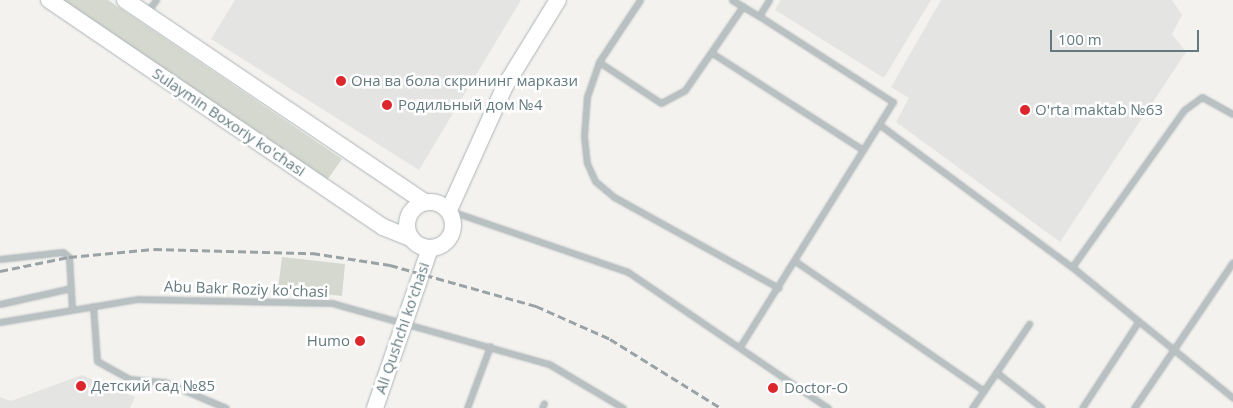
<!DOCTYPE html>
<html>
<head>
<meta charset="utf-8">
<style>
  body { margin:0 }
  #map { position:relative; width:1233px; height:408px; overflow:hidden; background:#f3f2ef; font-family:"Open Sans",sans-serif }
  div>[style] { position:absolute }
  .built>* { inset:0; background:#e4e4e3 }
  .green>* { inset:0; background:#d4d8cf }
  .roads { filter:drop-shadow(0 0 1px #acb4b6) drop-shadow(0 0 1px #acb4b6) }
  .street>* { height:5px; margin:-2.5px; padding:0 2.5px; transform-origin:2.5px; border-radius:2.5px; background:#b9c0c1 }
  .secondary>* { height:16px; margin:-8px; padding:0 8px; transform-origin:8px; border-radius:8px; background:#fff }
  .secondary>.ring { margin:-8px; padding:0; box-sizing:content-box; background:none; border:16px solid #fff; border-radius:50% }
  .rail>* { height:3px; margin-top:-1.5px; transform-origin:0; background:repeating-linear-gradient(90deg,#99a3a6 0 8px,transparent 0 12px) }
  .dots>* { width:14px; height:14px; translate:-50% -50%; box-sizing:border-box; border:2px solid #fff; border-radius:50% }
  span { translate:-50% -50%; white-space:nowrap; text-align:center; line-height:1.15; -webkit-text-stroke:5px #fff; paint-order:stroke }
  .poi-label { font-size:15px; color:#637a7f }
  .left { translate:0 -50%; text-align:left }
  .right { translate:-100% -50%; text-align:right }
  .street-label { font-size:15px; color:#637a7f }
  .scale { position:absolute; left:1050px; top:30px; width:149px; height:22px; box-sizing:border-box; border:2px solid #637a7f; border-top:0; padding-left:6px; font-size:15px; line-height:18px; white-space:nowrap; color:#637a7f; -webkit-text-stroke:4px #fff; paint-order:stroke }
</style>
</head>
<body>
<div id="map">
  <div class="built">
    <i style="clip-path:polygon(235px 0,521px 0,419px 170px,211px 39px)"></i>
    <i style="clip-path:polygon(781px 0,931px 0,884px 78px,775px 10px)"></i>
    <i style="clip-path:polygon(941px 0,1172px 0,1182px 15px,1172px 34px,1186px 52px,1060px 242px,896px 122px,909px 98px,891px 87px)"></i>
    <i style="clip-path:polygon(82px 375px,135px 397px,130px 408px,0 408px,0 397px,11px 401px)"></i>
  </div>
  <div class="green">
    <i style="clip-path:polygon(62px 0,108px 0,342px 159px,327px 180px)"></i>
    <i style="clip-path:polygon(282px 257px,345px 264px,342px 296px,278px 289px)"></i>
  </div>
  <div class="roads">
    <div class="street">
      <i style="left:640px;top:0;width:74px;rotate:123.5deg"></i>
      <i style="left:599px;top:62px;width:36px;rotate:109deg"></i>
      <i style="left:587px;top:96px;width:40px;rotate:94.3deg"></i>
      <i style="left:584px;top:136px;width:27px;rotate:84deg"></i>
      <i style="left:587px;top:163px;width:20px;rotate:66deg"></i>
      <i style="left:595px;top:181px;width:25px;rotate:40deg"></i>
      <i style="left:614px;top:197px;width:188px;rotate:28.9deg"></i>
      <i style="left:732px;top:0;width:31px;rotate:31deg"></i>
      <i style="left:147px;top:12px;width:15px;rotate:-53deg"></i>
      <i style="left:712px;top:53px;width:179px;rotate:32.7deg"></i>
      <i style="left:599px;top:62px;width:74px;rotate:33.5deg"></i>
      <i style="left:661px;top:103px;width:27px;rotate:-28deg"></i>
      <i style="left:685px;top:90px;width:102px;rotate:-55.4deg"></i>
      <i style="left:880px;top:125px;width:239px;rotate:36.5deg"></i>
      <i style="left:1072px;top:267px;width:208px;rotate:39.1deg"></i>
      <i style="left:451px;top:211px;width:187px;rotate:19deg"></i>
      <i style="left:628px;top:272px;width:242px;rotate:34.2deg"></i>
      <i style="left:0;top:259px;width:63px;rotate:-6.3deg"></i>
      <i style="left:63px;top:252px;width:8px;rotate:40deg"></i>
      <i style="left:69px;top:257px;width:52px;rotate:86.7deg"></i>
      <i style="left:795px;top:261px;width:229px;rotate:34.5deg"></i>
      <i style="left:1072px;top:267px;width:193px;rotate:-54.5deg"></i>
      <i style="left:1184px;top:110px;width:22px;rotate:-36deg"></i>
      <i style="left:1202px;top:97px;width:35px;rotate:29deg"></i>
      <i style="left:0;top:304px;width:73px;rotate:-12.7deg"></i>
      <i style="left:93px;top:306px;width:55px;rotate:85.8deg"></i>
      <i style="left:97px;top:361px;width:37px;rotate:29deg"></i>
      <i style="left:129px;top:379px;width:36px;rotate:5deg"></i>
      <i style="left:165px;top:382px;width:66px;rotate:23.1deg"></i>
      <i style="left:0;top:322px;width:140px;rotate:-9.5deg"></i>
      <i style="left:138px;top:299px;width:194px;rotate:1.2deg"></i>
      <i style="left:332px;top:303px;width:225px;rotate:15.7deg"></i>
      <i style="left:549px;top:364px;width:86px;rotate:30.7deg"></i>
      <i style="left:741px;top:345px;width:287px;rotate:-58deg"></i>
      <i style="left:893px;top:102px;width:159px;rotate:-147.3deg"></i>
      <i style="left:759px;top:16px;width:19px;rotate:-58deg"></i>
      <i style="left:996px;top:372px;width:58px;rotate:38deg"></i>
      <i style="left:467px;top:408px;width:66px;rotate:-69.6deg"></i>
      <i style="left:542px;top:408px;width:5px;rotate:-68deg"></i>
      <i style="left:972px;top:408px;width:102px;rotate:-55.8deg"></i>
      <i style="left:1082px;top:408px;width:103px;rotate:-56.9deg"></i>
      <i style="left:1134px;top:408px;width:176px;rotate:-55.9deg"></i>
    </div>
    <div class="secondary">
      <i style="left:49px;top:0;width:404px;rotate:34.2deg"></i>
      <i style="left:383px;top:227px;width:31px;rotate:22deg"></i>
      <i style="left:125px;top:0;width:361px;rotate:34deg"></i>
      <i class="ring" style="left:407px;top:202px;width:30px;height:30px"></i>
      <i style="left:449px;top:210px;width:136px;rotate:-65.7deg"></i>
      <i style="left:505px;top:86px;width:101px;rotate:-58.4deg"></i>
      <i style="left:375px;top:408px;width:169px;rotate:-71deg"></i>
    </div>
  </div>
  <div class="rail">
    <i style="left:0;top:271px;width:70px;rotate:-11.5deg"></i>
    <i style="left:69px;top:257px;width:85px;rotate:-5.4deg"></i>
    <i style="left:154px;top:249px;width:158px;rotate:1.5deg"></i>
    <i style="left:312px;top:253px;width:79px;rotate:8.7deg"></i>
    <i style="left:390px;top:265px;width:152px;rotate:15.7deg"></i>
    <i style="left:536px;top:306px;width:81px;rotate:24deg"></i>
    <i style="left:610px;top:339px;width:131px;rotate:31.9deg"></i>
  </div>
  <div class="dots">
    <i style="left:341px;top:81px;background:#dc272c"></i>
    <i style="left:387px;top:105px;background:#dc272c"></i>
    <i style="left:1025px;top:110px;background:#dc272c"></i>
    <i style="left:360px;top:341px;background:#dc272c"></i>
    <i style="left:81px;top:386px;background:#dc272c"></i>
    <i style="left:773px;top:388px;background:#dc272c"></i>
  </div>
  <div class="poi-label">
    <span class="left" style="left:351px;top:81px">Она ва бола скрининг маркази</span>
    <span class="left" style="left:398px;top:105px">Родильный дом №4</span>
    <span class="left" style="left:1035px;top:110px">O'rta maktab №63</span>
    <span class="right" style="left:350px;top:341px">Humo</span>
    <span class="left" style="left:91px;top:386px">Детский сад №85</span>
    <span class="left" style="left:784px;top:388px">Doctor-O</span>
  </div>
  <div class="street-label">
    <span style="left:229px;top:122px;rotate:34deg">Sulaymin Boxoriy ko'chasi</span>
    <span style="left:246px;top:289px;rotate:2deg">Abu Bakr Roziy ko'chasi</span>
    <span style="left:402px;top:328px;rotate:-71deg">Ali Qushchi ko'chasi</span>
  </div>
  <div class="scale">100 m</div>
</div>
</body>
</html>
